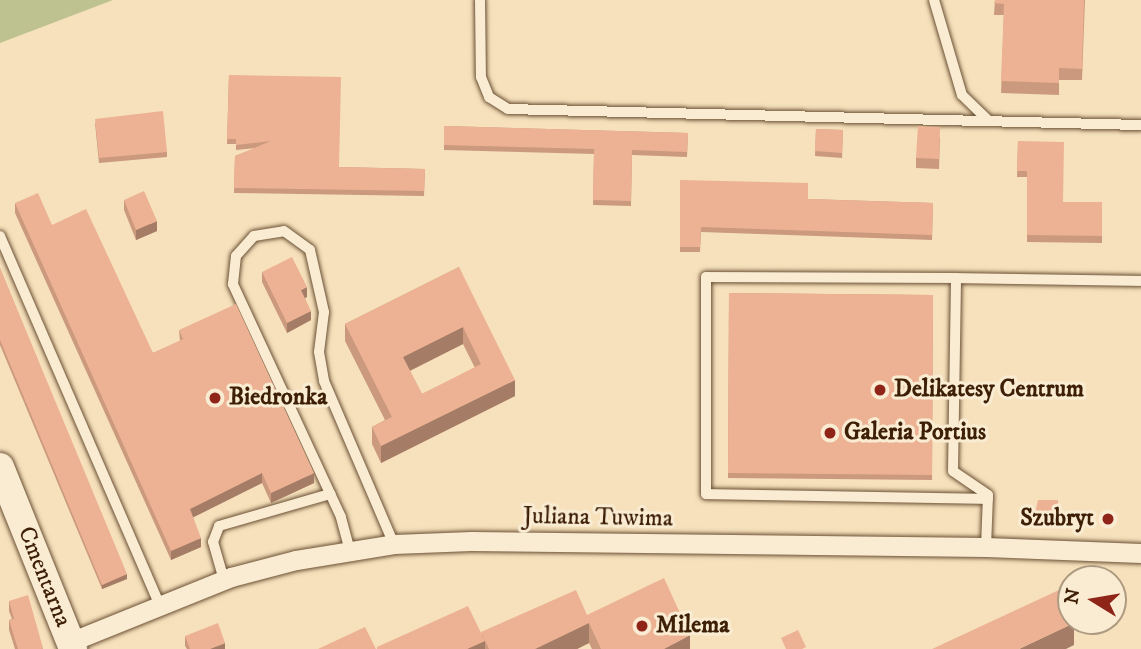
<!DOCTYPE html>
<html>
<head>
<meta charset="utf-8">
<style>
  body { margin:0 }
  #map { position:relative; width:1141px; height:649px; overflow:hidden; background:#f6e1bc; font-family:"IM FELL DW Pica",serif }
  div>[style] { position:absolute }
  .green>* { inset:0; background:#bdc290 }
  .roads { filter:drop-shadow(0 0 2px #6b5034) drop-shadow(0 0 2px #6b5034) }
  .lane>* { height:10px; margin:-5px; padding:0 5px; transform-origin:5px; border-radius:5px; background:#f9ecd3 }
  .street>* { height:19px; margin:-9.5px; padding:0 9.5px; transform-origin:9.5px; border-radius:9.5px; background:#f9ecd3 }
  .secondary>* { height:28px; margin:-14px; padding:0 14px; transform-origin:14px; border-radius:14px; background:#f9ecd3 }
  .wall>* { inset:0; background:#cb997e }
  .shaded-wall>* { inset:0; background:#a57d67 }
  .building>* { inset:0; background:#ecb293 }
  .dots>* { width:19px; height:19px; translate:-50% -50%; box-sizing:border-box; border:4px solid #f9ecd3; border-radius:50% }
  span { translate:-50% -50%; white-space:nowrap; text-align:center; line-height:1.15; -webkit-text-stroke:6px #f9ecd3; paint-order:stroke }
  .poi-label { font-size:24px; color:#3d1f06; font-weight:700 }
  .left { translate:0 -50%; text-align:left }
  .right { translate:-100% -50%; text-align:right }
  .street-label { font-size:24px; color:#3d1f06 }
  .north { position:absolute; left:1057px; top:565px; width:70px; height:70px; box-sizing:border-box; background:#f9ecd3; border:2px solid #ae9a81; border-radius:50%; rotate:281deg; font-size:19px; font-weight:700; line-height:28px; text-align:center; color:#3d1f06 }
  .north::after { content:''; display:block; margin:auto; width:24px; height:32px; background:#8f2418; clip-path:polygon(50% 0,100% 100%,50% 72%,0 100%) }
</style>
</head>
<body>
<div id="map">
  <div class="green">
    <i style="clip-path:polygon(0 0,113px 0,0 43px)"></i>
  </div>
  <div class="roads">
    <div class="lane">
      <i style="left:480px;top:0;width:77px;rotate:89.3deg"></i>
      <i style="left:481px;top:77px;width:22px;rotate:68deg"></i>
      <i style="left:489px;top:97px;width:22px;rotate:32deg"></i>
      <i style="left:508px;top:109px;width:633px;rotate:1.45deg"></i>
      <i style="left:934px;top:0;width:99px;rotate:73.6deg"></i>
      <i style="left:962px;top:95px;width:35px;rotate:44deg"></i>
      <i style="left:0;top:236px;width:402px;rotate:66.6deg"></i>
      <i style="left:956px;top:278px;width:250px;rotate:-179.8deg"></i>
      <i style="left:706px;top:277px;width:217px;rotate:90deg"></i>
      <i style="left:706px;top:494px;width:282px;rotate:1deg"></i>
      <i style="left:986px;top:547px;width:52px;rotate:-87.8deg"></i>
      <i style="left:988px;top:495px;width:42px;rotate:-145.6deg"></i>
      <i style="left:953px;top:471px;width:193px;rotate:-89.1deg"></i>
      <i style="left:956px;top:278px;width:185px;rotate:0.9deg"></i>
      <i style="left:350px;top:551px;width:35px;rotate:-105deg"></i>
      <i style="left:341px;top:517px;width:257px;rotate:-114.9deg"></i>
      <i style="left:233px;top:284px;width:28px;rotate:-84deg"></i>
      <i style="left:236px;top:256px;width:27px;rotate:-48deg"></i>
      <i style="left:254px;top:236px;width:30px;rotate:-9deg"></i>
      <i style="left:284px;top:231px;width:32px;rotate:36deg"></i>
      <i style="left:310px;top:250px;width:64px;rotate:77.3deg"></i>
      <i style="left:324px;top:312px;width:40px;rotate:97.1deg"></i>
      <i style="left:319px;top:352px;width:29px;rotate:80deg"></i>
      <i style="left:324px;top:381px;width:177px;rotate:66.8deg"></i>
      <i style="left:224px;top:580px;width:40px;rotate:-106deg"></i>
      <i style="left:213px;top:542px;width:17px;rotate:-69deg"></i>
      <i style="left:219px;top:526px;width:116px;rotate:-16.1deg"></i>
    </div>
    <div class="street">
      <i style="left:70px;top:642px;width:174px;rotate:-22deg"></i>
      <i style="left:231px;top:577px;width:67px;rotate:-14.7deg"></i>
      <i style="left:296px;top:560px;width:99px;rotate:-9.3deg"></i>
      <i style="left:394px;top:544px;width:77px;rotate:-2.2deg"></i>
      <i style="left:471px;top:541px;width:515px;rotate:0.67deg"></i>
      <i style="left:986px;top:547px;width:155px;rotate:2.2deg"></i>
    </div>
    <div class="secondary">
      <i style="left:0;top:467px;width:196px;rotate:68.1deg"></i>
    </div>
  </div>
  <div class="wall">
    <i style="clip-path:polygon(995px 0,1085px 0,1082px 80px,1059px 80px,1059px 95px,1001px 93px,1004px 15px,994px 15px)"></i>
    <i style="clip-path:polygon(229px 75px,339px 167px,425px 169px,424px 196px,234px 193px,235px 156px,256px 148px,236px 150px,236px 144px,227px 144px)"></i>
    <i style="clip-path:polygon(95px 123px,167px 152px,167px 157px,99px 163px)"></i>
    <i style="clip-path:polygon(444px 126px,688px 133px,687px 157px,632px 155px,631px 206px,593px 205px,594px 154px,444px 150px)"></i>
    <i style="clip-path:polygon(816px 129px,843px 130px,842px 158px,815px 156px)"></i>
    <i style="clip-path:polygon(940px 137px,939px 169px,916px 168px,916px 158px)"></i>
    <i style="clip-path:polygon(1018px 141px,1063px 202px,1102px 202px,1102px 243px,1027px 242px,1027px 177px,1017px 177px)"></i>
    <i style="clip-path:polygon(680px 180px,808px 199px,933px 203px,932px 240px,701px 232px,700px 252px,680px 252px)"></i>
    <i style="clip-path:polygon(124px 200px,157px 231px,136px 240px,124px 210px)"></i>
    <i style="clip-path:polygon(15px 203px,52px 225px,153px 353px,180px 341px,179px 330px,314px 483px,271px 503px,262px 483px,193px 517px,201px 547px,171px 560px,15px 213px)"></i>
    <i style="clip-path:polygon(evenodd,459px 267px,515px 396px,381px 463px,372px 444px,372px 427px,385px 420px,345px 341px,345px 324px,459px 267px,463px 344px,475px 368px,422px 394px,410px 371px,463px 344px)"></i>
    <i style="clip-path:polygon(0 268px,127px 579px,102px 589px,0 345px)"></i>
    <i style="clip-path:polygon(262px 272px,307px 297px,305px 298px,311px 320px,287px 333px,262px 282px)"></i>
    <i style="clip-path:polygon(729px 293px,933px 295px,932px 480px,728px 478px)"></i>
    <i style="clip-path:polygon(1058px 500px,1057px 525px,1034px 524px,1034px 519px)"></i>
    <i style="clip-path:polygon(9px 601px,43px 649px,15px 649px,9px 630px,9px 620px,12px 619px,9px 611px)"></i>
    <i style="clip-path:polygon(587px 615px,690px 649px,592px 649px,589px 643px,577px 649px,377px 649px,377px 647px,481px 634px)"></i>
    <i style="clip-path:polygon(185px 636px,225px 649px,187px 649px,185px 646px)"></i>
  </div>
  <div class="shaded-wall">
    <i style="clip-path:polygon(157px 221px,157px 231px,136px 240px,136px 230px)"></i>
    <i style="clip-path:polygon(307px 287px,307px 297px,301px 300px,301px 290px)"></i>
    <i style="clip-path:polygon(311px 311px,311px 320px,287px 333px,287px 323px)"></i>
    <i style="clip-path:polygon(463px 327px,463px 344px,403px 374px,403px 357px)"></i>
    <i style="clip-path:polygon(515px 380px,515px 396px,381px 463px,381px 446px)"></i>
    <i style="clip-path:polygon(262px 473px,262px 483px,190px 519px,190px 509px)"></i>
    <i style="clip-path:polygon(314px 473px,314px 483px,271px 503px,271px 493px)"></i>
    <i style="clip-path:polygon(201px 538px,201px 547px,171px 560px,171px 551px)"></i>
    <i style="clip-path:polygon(127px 574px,127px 579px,102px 589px,102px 585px)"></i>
    <i style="clip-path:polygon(589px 623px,589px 643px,577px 649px,535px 649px)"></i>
    <i style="clip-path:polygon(1074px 623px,1074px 645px,1066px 649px,1019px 649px)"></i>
    <i style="clip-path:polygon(690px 635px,690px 649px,664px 649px)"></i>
    <i style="clip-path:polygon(485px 641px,485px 649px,467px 649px)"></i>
    <i style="clip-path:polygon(225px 643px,225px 649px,210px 649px)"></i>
  </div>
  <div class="building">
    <i style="clip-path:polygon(995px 0,1084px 0,1082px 69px,1059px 68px,1059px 83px,1001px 81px,1004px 4px,994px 3px)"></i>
    <i style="clip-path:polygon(229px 75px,341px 77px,339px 167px,425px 169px,424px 191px,234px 188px,235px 156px,271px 141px,236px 145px,236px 139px,227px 139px)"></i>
    <i style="clip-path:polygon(163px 111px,167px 152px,99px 158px,95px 119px)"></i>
    <i style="clip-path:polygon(444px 126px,688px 133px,687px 152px,632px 150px,631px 201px,593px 200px,594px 149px,444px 145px)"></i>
    <i style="clip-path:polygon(918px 126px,940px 127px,939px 159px,916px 158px)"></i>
    <i style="clip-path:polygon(816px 129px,843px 130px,842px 153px,815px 151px)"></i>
    <i style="clip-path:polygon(1018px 141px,1064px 142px,1063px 202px,1102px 202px,1102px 236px,1027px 235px,1027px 171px,1017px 171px)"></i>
    <i style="clip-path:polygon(680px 180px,808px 183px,808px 199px,933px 203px,932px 235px,701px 227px,700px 247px,680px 247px)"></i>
    <i style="clip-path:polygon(144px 191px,157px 221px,136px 230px,124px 200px)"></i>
    <i style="clip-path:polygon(38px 193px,52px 225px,86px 209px,153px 353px,183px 339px,179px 330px,236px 304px,314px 473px,271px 493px,262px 473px,190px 509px,201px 538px,171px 551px,15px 203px)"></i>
    <i style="clip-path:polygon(292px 257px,307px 287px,301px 290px,311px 311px,287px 323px,262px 272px)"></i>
    <i style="clip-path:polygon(evenodd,459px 267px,515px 380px,381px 446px,372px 427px,392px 417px,345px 324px,459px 267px,463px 327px,481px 364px,422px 394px,403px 357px,463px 327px)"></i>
    <i style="clip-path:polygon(0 268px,127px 574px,102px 585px,0 340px)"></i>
    <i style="clip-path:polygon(729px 293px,933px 295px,932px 475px,728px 473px)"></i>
    <i style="clip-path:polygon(1038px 500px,1058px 500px,1057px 520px,1034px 519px)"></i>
    <i style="clip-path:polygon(664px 578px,690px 635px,664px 649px,601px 649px,589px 623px,535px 649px,489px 649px,481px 632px,576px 590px,587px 615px)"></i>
    <i style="clip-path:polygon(1059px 590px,1071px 616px,1071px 621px,1073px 621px,1074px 623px,1019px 649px,932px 649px)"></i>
    <i style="clip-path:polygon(28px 595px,43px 648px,41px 649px,18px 649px,9px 620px,14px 619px,9px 601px)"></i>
    <i style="clip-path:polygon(468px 606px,485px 641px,467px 649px,377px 649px,377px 647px)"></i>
    <i style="clip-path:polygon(218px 623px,225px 643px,210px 649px,190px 649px,185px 636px)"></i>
    <i style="clip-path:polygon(365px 627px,376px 649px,318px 649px)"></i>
    <i style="clip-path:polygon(798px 630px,806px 647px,802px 649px,786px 649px,781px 638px)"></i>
  </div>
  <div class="dots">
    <i style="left:880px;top:390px;background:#8f2418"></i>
    <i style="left:215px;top:398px;background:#8f2418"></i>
    <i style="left:830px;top:433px;background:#8f2418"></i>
    <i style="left:1108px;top:519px;background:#8f2418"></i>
    <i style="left:642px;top:626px;background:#8f2418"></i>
  </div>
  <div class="poi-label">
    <span class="left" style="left:894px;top:390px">Delikatesy Centrum</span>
    <span class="left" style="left:229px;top:398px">Biedronka</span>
    <span class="left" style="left:844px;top:433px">Galeria Portius</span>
    <span class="right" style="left:1094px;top:519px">Szubryt</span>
    <span class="left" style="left:656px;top:626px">Milema</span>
  </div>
  <div class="street-label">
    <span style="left:598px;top:518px;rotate:1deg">Juliana Tuwima</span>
    <span style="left:44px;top:577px;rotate:68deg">Cmentarna</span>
  </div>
  <div class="north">N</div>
</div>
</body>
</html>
